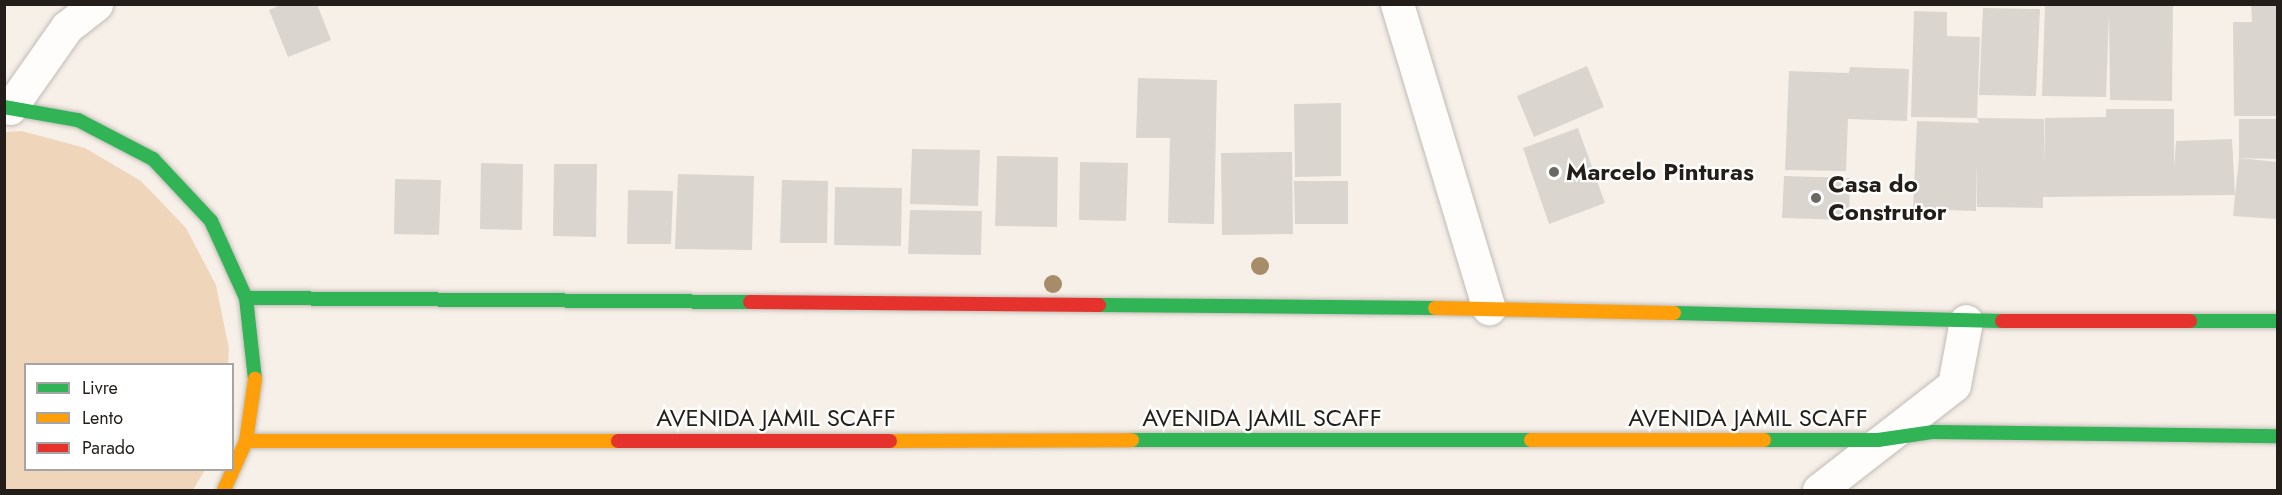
<!DOCTYPE html>
<html>
<head>
<meta charset="utf-8">
<style>
  body { margin:0 }
  #map { position:relative; width:2282px; height:495px; overflow:hidden; background:#f7f0e8; font-family:Jost,sans-serif }
  div>[style] { position:absolute }
  .green>* { inset:0; background:#efd6ba }
  .building>* { inset:0; background:#dad5cf }
  .roads { filter:drop-shadow(0 0 2px #c0bbb5) drop-shadow(0 0 2px #c0bbb5) }
  .street>* { height:33px; margin:-16.5px; padding:0 16.5px; transform-origin:16.5px; border-radius:16.5px; background:#fefdfc }
  .fast>* { height:14px; margin:-7px; padding:0 7px; transform-origin:7px; border-radius:7px; background:#30b455 }
  .slow>* { height:14px; margin:-7px; padding:0 7px; transform-origin:7px; border-radius:7px; background:#ff9f0a }
  .jam>* { height:14px; margin:-7px; padding:0 7px; transform-origin:7px; border-radius:7px; background:#e5322d }
  .trees>* { width:18px; height:18px; margin:-9px; border-radius:50%; background:#a68c68 }
  .dots>* { width:16px; height:16px; translate:-50% -50%; box-sizing:border-box; border:3px solid #fff; border-radius:50% }
  span { translate:-50% -50%; white-space:nowrap; text-align:center; line-height:1.15; -webkit-text-stroke:4.5px #fff; paint-order:stroke }
  .poi-label { font-size:24px; color:#231e19; font-weight:700 }
  .left { translate:0 -50%; text-align:left }
  .street-label { font-size:24px; color:#231e19 }
  .frame { position:absolute; inset:0; border:6px solid #231e19; pointer-events:none }
  .legend { position:absolute; left:24px; top:363px; width:210px; height:108px; box-sizing:border-box; background:#fff; border:2px solid #a7a5a3; margin:0; padding:8px 10px; list-style:none; font-size:18px; color:#231e19 }
  .legend li { display:flex; align-items:center; gap:12px; height:30px }
  .legend b { width:30px; border:2px solid #a7a5a3 }
</style>
</head>
<body>
<div id="map">
  <div class="green">
    <i style="clip-path:polygon(22px 131px,85px 148px,141px 181px,186px 228px,216px 285px,229px 349px,228px 364px,26px 364px,26px 470px,205px 470px,193px 490px,5px 490px,5px 132px)"></i>
  </div>
  <div class="building">
    <i style="clip-path:polygon(282px 4px,317px 4px,331px 40px,288px 57px,269px 10px)"></i>
    <i style="clip-path:polygon(2045px 4px,2173px 4px,2172px 101px,2110px 100px,2109px 13px,2106px 97px,2042px 96px)"></i>
    <i style="clip-path:polygon(2251px 4px,2277px 4px,2277px 116px,2234px 116px,2233px 22px,2252px 22px)"></i>
    <i style="clip-path:polygon(1983px 8px,2040px 9px,2036px 96px,1979px 95px)"></i>
    <i style="clip-path:polygon(1914px 11px,1947px 12px,1947px 36px,1980px 37px,1977px 118px,1911px 117px)"></i>
    <i style="clip-path:polygon(1587px 66px,1604px 107px,1534px 137px,1517px 96px)"></i>
    <i style="clip-path:polygon(1850px 67px,1909px 69px,1907px 121px,1848px 119px,1846px 171px,1785px 170px,1789px 71px,1849px 73px)"></i>
    <i style="clip-path:polygon(1138px 78px,1217px 80px,1214px 224px,1168px 223px,1170px 138px,1136px 138px)"></i>
    <i style="clip-path:polygon(1341px 103px,1341px 176px,1295px 177px,1294px 104px)"></i>
    <i style="clip-path:polygon(2106px 109px,2174px 109px,2174px 169px,2176px 141px,2232px 139px,2235px 195px,2043px 197px,2043px 208px,1977px 207px,1977px 161px,1976px 211px,1913px 209px,1917px 121px,1979px 123px,1977px 118px,2044px 119px,2044px 167px,2045px 118px,2106px 117px)"></i>
    <i style="clip-path:polygon(2239px 119px,2277px 119px,2277px 159px,2239px 158px)"></i>
    <i style="clip-path:polygon(1578px 128px,1605px 203px,1549px 224px,1523px 148px)"></i>
    <i style="clip-path:polygon(912px 149px,980px 150px,978px 206px,910px 204px)"></i>
    <i style="clip-path:polygon(1292px 152px,1293px 234px,1222px 235px,1221px 153px)"></i>
    <i style="clip-path:polygon(997px 156px,1058px 157px,1057px 227px,995px 226px)"></i>
    <i style="clip-path:polygon(2239px 158px,2277px 162px,2277px 219px,2233px 216px)"></i>
    <i style="clip-path:polygon(1080px 162px,1128px 163px,1126px 221px,1079px 220px)"></i>
    <i style="clip-path:polygon(481px 163px,523px 164px,522px 230px,480px 229px)"></i>
    <i style="clip-path:polygon(554px 164px,597px 164px,596px 237px,553px 236px)"></i>
    <i style="clip-path:polygon(678px 174px,754px 176px,752px 250px,675px 249px)"></i>
    <i style="clip-path:polygon(1784px 176px,1850px 178px,1849px 220px,1782px 218px)"></i>
    <i style="clip-path:polygon(395px 179px,441px 180px,439px 235px,394px 234px)"></i>
    <i style="clip-path:polygon(782px 180px,828px 181px,827px 243px,780px 243px)"></i>
    <i style="clip-path:polygon(1294px 181px,1348px 181px,1348px 224px,1295px 224px)"></i>
    <i style="clip-path:polygon(835px 187px,902px 188px,901px 246px,834px 245px)"></i>
    <i style="clip-path:polygon(628px 190px,673px 191px,671px 244px,627px 244px)"></i>
    <i style="clip-path:polygon(910px 210px,982px 211px,981px 255px,908px 254px)"></i>
  </div>
  <div class="roads">
    <div class="street">
      <i style="left:1397px;top:4px;width:318px;rotate:73.2deg"></i>
      <i style="left:10px;top:108px;width:99px;rotate:-54.9deg"></i>
      <i style="left:67px;top:27px;width:37px;rotate:-38deg"></i>
      <i style="left:1819px;top:490px;width:171px;rotate:-37.9deg"></i>
      <i style="left:1954px;top:385px;width:65px;rotate:-79.4deg"></i>
    </div>
    <div class="fast">
      <i style="left:4px;top:107px;width:75px;rotate:10deg"></i>
      <i style="left:78px;top:120px;width:85px;rotate:27.5deg"></i>
      <i style="left:153px;top:159px;width:85px;rotate:46.9deg"></i>
      <i style="left:211px;top:221px;width:85px;rotate:65.6deg"></i>
      <i style="left:246px;top:298px;width:81px;rotate:83.7deg"></i>
      <i style="left:246px;top:298px;width:504px;rotate:0.45deg"></i>
      <i style="left:1099px;top:305px;width:336px;rotate:0.5deg"></i>
      <i style="left:1674px;top:313px;width:328px;rotate:1.4deg"></i>
      <i style="left:2190px;top:321px;width:88px"></i>
      <i style="left:1132px;top:440px;width:399px"></i>
      <i style="left:1764px;top:440px;width:114px"></i>
      <i style="left:1878px;top:440px;width:56px;rotate:-8.3deg"></i>
      <i style="left:1933px;top:432px;width:345px;rotate:0.7deg"></i>
    </div>
    <div class="slow">
      <i style="left:1435px;top:308px;width:239px;rotate:1.2deg"></i>
      <i style="left:1531px;top:440px;width:233px"></i>
      <i style="left:246px;top:441px;width:372px"></i>
      <i style="left:890px;top:441px;width:242px;rotate:-0.2deg"></i>
      <i style="left:224px;top:490px;width:54px;rotate:-65.8deg"></i>
      <i style="left:246px;top:441px;width:63px;rotate:-81.7deg"></i>
    </div>
    <div class="jam">
      <i style="left:750px;top:302px;width:349px;rotate:0.5deg"></i>
      <i style="left:2002px;top:321px;width:188px"></i>
      <i style="left:618px;top:441px;width:272px"></i>
    </div>
  </div>
  <div class="trees">
    <i style="left:1260px;top:266px"></i>
    <i style="left:1053px;top:284px"></i>
  </div>
  <div class="dots">
    <i style="left:1554px;top:172px;background:#6d6861"></i>
    <i style="left:1816px;top:198px;background:#6d6861"></i>
  </div>
  <div class="poi-label">
    <span class="left" style="left:1566px;top:172px">Marcelo Pinturas</span>
    <span class="left" style="left:1828px;top:198px">Casa do<br>Construtor</span>
  </div>
  <div class="street-label">
    <span style="left:776px;top:418px">AVENIDA JAMIL SCAFF</span>
    <span style="left:1262px;top:418px">AVENIDA JAMIL SCAFF</span>
    <span style="left:1748px;top:418px">AVENIDA JAMIL SCAFF</span>
  </div>
  <div class="frame"></div>
  <ul class="legend">
  <li><b style="height:8px;background:#30b455"></b>Livre</li>
  <li><b style="height:8px;background:#ff9f0a"></b>Lento</li>
  <li><b style="height:8px;background:#e5322d"></b>Parado</li>
  </ul>
</div>
</body>
</html>
